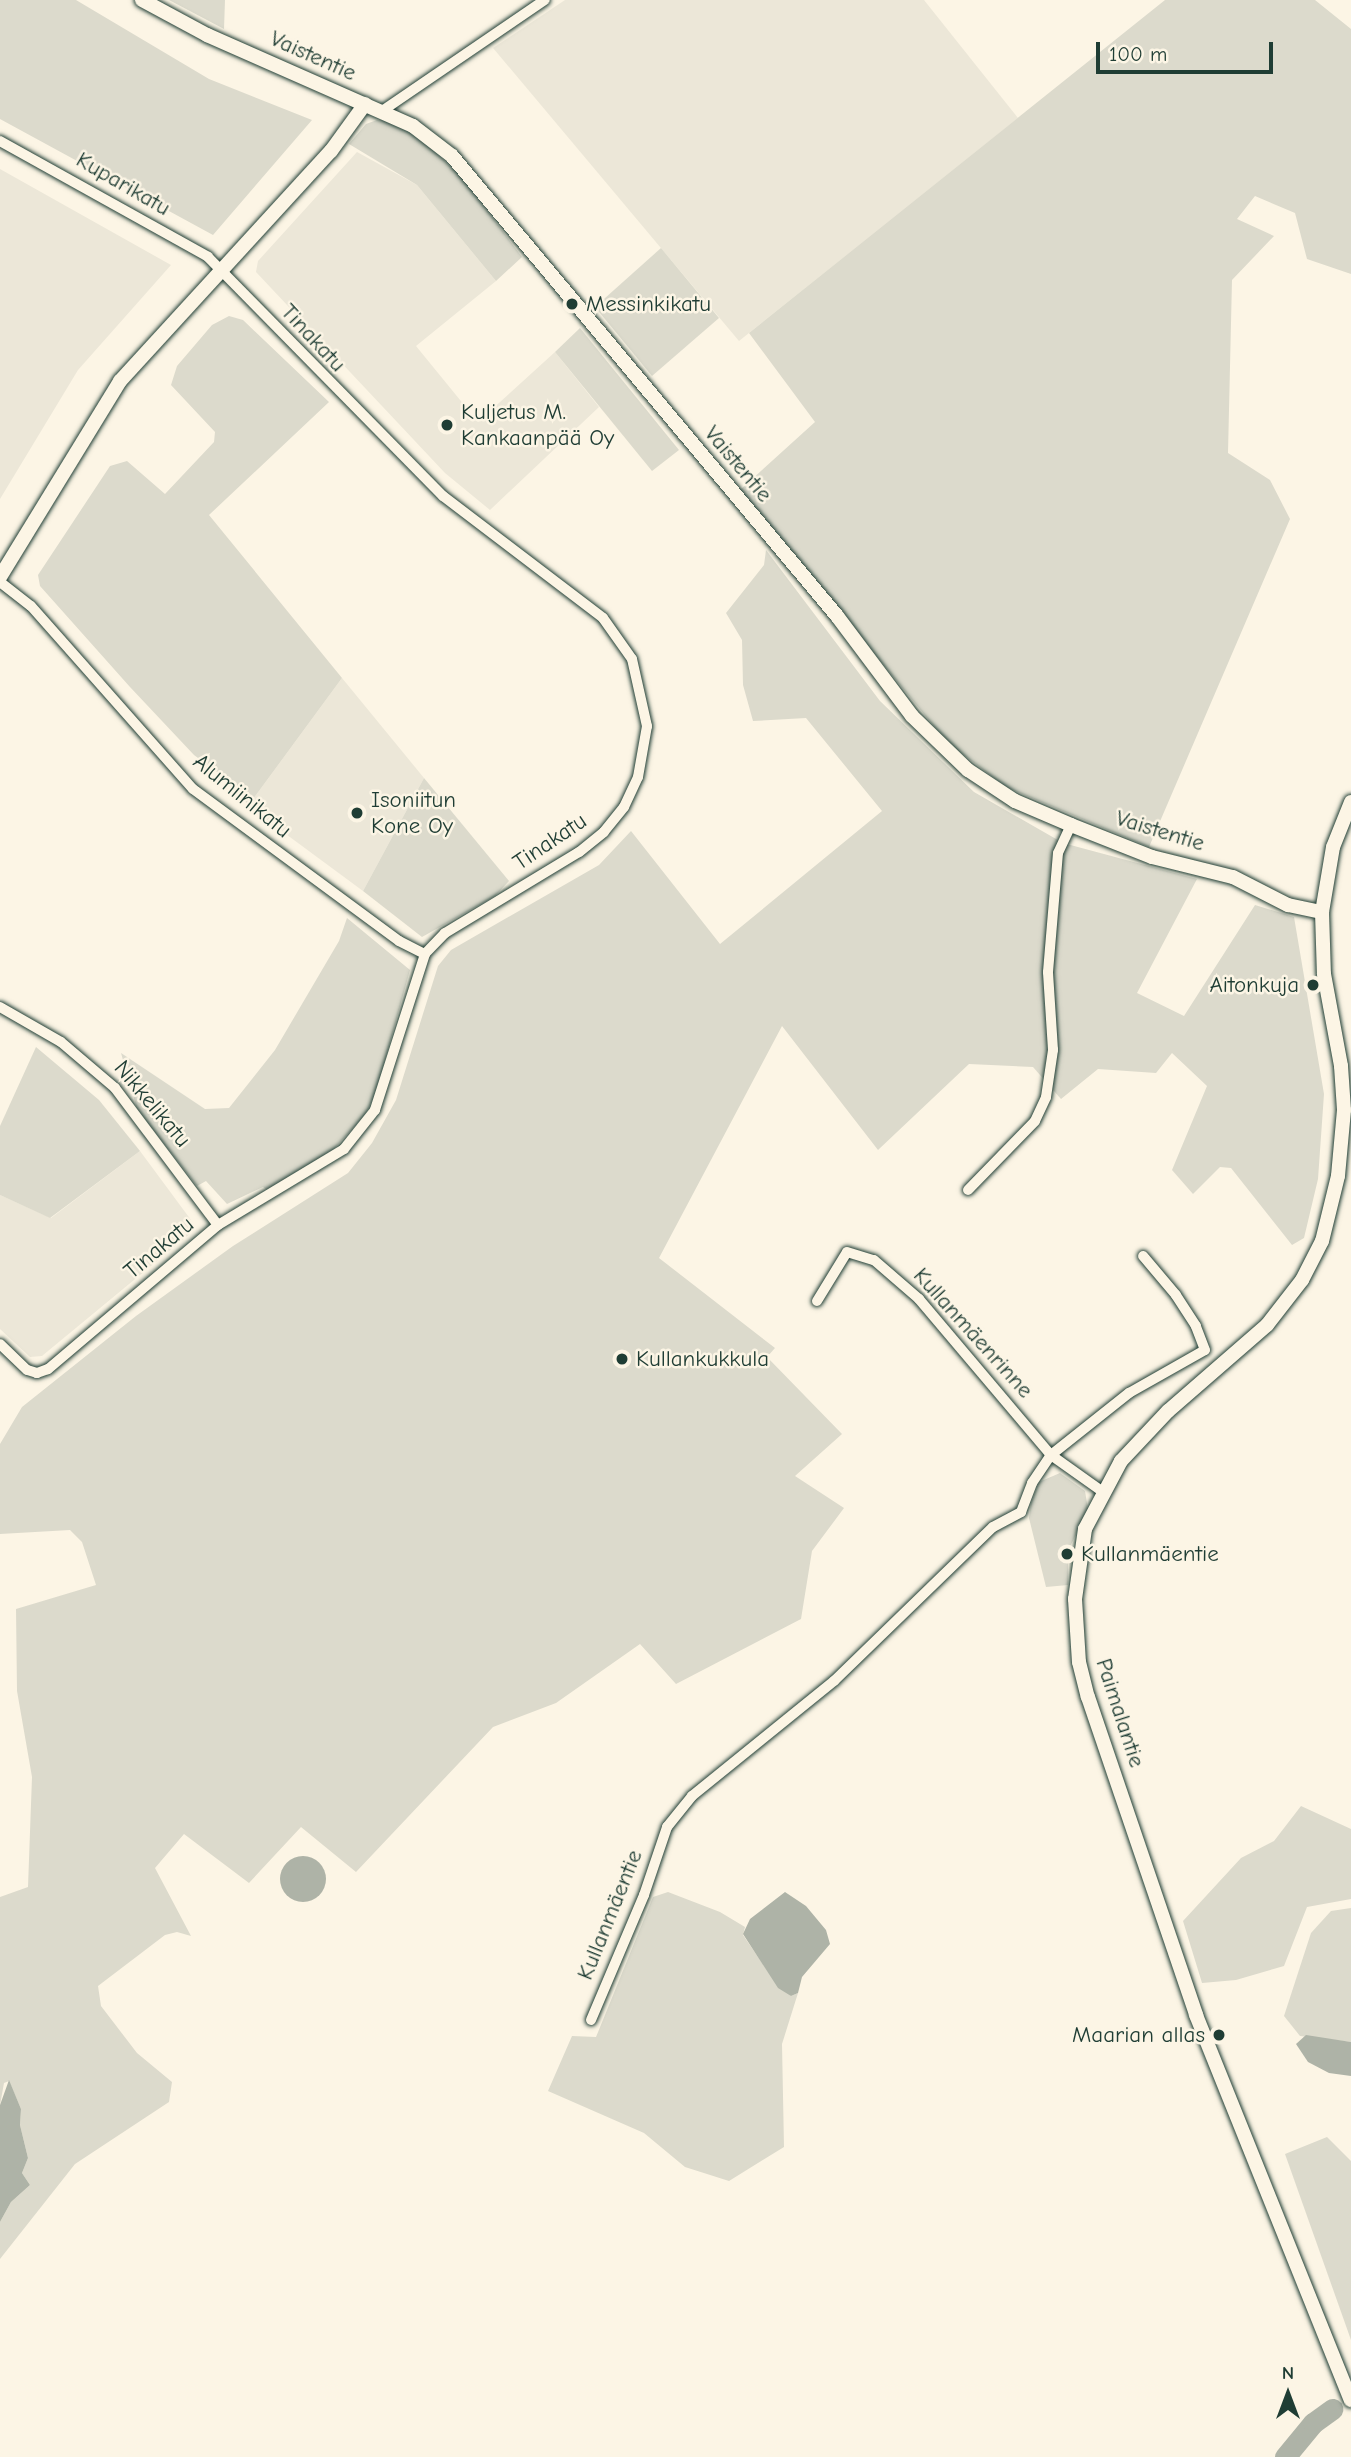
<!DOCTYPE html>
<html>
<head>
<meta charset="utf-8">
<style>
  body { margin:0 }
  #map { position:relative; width:1351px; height:2457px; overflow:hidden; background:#fcf5e5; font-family:"Comic Neue",sans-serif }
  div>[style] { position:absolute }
  .built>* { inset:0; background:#ece7d8 }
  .green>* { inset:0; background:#dcdacc }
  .water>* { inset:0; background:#aeb3a7 }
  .round { border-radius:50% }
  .river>* { height:21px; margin:-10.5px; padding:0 10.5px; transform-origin:10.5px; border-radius:10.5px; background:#aeb3a7 }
  .roads { filter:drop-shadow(0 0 2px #1f3d34) drop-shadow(0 0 2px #1f3d34) }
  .street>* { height:10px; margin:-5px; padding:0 5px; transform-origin:5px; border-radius:5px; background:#fcf5e5 }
  .secondary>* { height:14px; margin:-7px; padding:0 7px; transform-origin:7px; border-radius:7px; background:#fcf5e5 }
  .dots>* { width:19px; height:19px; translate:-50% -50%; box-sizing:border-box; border:4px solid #fcf5e5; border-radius:50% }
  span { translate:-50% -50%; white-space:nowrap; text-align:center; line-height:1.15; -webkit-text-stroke:5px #fcf5e5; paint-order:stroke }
  .street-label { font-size:23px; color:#1f3d34 }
  .poi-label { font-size:23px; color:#1f3d34 }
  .left { translate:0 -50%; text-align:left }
  .right { translate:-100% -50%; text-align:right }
  .north { position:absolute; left:1253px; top:2359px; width:70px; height:70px; -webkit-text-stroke:5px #fcf5e5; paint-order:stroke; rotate:0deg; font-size:19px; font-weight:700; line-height:28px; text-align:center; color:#1f3d34 }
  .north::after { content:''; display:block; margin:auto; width:24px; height:32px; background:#1f3d34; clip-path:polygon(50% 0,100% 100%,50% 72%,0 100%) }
  .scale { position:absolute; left:1096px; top:42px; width:177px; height:32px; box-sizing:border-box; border:4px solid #1f3d34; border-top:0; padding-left:9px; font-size:21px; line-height:24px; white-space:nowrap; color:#1f3d34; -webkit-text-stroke:5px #fcf5e5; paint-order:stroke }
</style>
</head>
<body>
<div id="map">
  <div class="built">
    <i style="clip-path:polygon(565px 0,924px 0,1018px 118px,739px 341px,493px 48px)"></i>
    <i style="clip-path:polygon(357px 152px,417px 185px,496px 281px,416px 346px,478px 422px,555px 352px,599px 407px,490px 510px,445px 473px,256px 272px,258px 261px)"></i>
    <i style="clip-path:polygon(0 169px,171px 265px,78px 370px,0 499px)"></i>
    <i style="clip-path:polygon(342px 678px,424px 778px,363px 891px,248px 806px)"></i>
    <i style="clip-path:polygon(140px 1151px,191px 1220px,192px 1232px,42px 1356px,30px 1357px,0 1329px,0 1195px,51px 1218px)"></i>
  </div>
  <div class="green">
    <i style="clip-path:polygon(0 0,76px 0,209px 79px,312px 120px,213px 235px,0 119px)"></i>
    <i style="clip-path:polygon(169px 0,225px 0,224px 29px)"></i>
    <i style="clip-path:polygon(1165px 0,1315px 0,1351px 29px,1351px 274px,1307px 259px,1295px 213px,1255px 196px,1237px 219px,1274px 236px,1232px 280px,1228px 453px,1270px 480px,1290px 519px,1149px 847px,1006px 787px,947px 742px,740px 490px,815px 422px,749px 333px)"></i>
    <i style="clip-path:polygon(377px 120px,388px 121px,422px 139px,464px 180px,522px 257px,496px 281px,417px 185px,349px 144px,366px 124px)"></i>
    <i style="clip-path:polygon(661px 248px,719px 318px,652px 376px,595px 307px)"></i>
    <i style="clip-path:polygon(229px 316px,243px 320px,329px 402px,209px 515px,342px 678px,248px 806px,236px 786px,194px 755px,130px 687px,40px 586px,38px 575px,110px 466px,127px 461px,165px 494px,214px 442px,215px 432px,171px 385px,177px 366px,212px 325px)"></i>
    <i style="clip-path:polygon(580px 328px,679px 450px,652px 471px,555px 352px)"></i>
    <i style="clip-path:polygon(766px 550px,880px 701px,974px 792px,1063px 843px,1197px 879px,1137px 993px,1184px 1016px,1255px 905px,1294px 917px,1324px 1094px,1318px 1179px,1304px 1238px,1292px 1245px,1231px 1168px,1220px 1167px,1193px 1194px,1172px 1170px,1207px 1086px,1172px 1053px,1156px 1073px,1098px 1069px,1061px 1099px,1033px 1067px,969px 1064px,878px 1150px,782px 1026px,659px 1258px,775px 1348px,767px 1357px,842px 1434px,795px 1476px,844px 1508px,812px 1551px,801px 1619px,676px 1684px,640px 1644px,556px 1703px,493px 1727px,356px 1872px,301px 1827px,249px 1883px,184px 1834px,155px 1868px,191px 1936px,177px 1932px,165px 1935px,98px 1986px,101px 2006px,137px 2053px,172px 2082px,169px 2102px,75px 2164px,0 2259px,0 2222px,11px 2202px,30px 2185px,22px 2173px,28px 2158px,20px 2125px,21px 2109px,9px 2081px,4px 2083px,0 2105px,0 1897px,28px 1887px,32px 1777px,17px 1691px,16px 1609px,96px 1585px,82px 1542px,70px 1530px,0 1534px,0 1444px,22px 1407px,136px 1316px,233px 1246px,348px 1173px,372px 1143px,396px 1100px,438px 966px,451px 950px,599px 865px,631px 831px,720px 944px,882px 811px,806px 718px,753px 721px,743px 685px,742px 640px,726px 613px,764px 565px)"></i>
    <i style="clip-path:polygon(424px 778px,509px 881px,495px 896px,422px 937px,363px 891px)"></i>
    <i style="clip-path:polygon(347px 918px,410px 970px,376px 1093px,365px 1115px,330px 1153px,267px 1190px,263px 1187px,227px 1204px,206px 1181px,197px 1186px,137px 1109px,121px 1053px,205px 1109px,229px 1108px,275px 1050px,339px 941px)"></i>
    <i style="clip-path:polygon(36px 1047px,99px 1100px,140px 1151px,50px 1218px,0 1195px,0 1126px)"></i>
    <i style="clip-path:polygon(1060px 1473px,1085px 1491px,1088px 1509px,1068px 1551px,1068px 1585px,1046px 1587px,1029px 1518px,1031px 1503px,1039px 1482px)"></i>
    <i style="clip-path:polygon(1301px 1806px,1351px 1829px,1351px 1899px,1307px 1907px,1284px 1966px,1236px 1980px,1202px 1983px,1183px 1921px,1241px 1858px,1274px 1841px)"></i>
    <i style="clip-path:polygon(668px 1892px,720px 1912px,745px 1927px,743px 1935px,773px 1979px,791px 1996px,798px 1993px,782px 2044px,784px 2147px,729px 2181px,685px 2167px,644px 2133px,548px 2091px,572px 2036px,596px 2037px,653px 1897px)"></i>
    <i style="clip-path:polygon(1351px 1908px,1351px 2042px,1300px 2036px,1284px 2016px,1311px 1933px,1331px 1911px)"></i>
    <i style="clip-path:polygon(1327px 2137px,1351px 2161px,1351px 2340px,1285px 2154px)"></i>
  </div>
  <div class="water">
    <i class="round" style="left:280px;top:1856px;width:46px;height:46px"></i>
    <i style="clip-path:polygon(785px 1892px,806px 1906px,826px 1930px,830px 1944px,802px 1977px,798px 1993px,791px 1996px,778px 1988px,743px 1934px,750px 1919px)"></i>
    <i style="clip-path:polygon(1306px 2035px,1351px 2042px,1351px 2076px,1329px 2073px,1308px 2062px,1296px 2044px)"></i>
    <i style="clip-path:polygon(9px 2080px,21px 2109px,20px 2125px,28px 2158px,22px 2173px,30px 2185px,11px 2202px,0 2222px,0 2105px)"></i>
  </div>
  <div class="river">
    <i style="left:1285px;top:2457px;width:44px;rotate:-50.5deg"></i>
    <i style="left:1313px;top:2423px;width:24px;rotate:-36deg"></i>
  </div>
  <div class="roads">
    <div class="street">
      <i style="left:382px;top:111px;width:197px;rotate:-34.3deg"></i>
      <i style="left:0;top:141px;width:238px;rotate:29.1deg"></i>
      <i style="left:208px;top:257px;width:335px;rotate:45.5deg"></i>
      <i style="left:443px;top:496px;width:201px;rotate:37.3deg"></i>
      <i style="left:603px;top:618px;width:50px;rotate:54.7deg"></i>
      <i style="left:632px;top:659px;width:69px;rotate:77.4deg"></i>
      <i style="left:647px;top:726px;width:52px;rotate:100deg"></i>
      <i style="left:638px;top:777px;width:33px;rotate:115deg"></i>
      <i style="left:624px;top:807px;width:32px;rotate:129deg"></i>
      <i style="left:604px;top:832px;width:32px;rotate:141deg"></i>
      <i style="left:579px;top:852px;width:157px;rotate:148.8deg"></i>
      <i style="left:445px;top:933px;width:29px;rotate:134deg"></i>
      <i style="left:425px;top:954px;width:164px;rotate:107.8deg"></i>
      <i style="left:375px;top:1110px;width:50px;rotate:128.5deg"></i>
      <i style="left:344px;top:1149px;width:147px;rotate:148.9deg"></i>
      <i style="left:218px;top:1225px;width:223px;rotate:139.7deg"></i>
      <i style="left:48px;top:1369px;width:12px;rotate:160deg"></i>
      <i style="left:37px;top:1373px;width:10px;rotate:-163deg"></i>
      <i style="left:27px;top:1370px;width:37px;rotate:-136deg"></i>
      <i style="left:0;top:582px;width:39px;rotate:38deg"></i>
      <i style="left:31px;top:606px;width:244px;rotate:48.5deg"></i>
      <i style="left:193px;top:789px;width:256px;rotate:36.4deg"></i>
      <i style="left:399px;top:941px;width:29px;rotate:27deg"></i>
      <i style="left:0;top:1007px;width:70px;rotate:29.8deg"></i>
      <i style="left:61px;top:1042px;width:71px;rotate:40.4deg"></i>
      <i style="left:115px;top:1088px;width:171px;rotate:53.1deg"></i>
      <i style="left:968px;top:1190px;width:96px;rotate:-45.8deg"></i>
      <i style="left:1035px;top:1121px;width:26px;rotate:-65deg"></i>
      <i style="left:1046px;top:1097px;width:48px;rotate:-81.5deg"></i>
      <i style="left:1053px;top:1050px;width:78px;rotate:-93.7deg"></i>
      <i style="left:1048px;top:972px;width:119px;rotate:-85.2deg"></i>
      <i style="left:1058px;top:853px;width:31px;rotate:-65deg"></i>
      <i style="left:817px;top:1301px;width:57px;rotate:-58.5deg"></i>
      <i style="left:847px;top:1252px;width:28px;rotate:17deg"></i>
      <i style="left:874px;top:1260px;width:60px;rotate:40.9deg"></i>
      <i style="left:919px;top:1299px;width:204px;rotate:49.8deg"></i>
      <i style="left:1051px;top:1455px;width:64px;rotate:35.4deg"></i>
      <i style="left:591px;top:2020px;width:136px;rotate:-67deg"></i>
      <i style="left:644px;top:1895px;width:72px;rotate:-71.3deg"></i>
      <i style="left:667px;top:1827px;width:40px;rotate:-51deg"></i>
      <i style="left:692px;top:1796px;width:183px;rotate:-39deg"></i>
      <i style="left:834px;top:1681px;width:221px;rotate:-44.1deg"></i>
      <i style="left:993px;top:1527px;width:32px;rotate:-28deg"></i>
      <i style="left:1021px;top:1512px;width:31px;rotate:-69deg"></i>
      <i style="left:1032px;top:1483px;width:34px;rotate:-56deg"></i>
      <i style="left:1051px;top:1455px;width:100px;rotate:-38.5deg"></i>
      <i style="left:1129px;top:1393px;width:87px;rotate:-29.5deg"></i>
      <i style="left:1205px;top:1350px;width:26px;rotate:-111deg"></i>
      <i style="left:1196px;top:1326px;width:37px;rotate:-123deg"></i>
      <i style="left:1176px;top:1295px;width:51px;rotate:-130.2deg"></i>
    </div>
    <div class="secondary">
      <i style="left:142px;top:0;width:74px;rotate:28.3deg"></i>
      <i style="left:207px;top:35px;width:225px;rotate:23.8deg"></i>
      <i style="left:413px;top:126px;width:49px;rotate:37.6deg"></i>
      <i style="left:452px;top:156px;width:600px;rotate:50.07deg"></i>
      <i style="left:837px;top:616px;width:125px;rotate:53.1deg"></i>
      <i style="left:912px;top:716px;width:78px;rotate:44deg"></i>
      <i style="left:968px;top:770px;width:56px;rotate:33.4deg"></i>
      <i style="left:1015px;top:801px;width:61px;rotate:23.2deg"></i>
      <i style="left:1071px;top:825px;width:87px;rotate:21.6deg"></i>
      <i style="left:1152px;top:857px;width:83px;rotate:13.9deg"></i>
      <i style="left:1233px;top:877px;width:62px;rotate:27deg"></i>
      <i style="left:1288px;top:905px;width:35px;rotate:12deg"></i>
      <i style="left:0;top:577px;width:230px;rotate:-58.5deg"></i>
      <i style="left:120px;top:381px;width:312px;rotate:-47.5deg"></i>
      <i style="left:331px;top:151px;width:58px;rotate:-54.1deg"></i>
      <i style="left:1351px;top:802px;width:48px;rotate:111.8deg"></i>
      <i style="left:1333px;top:847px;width:66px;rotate:99.6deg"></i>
      <i style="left:1322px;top:912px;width:62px;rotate:88.2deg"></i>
      <i style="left:1324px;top:974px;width:94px;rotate:79.5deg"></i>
      <i style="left:1341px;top:1066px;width:44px;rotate:86.1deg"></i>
      <i style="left:1344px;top:1110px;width:66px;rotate:95.2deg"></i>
      <i style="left:1338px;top:1176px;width:67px;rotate:103.8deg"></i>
      <i style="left:1322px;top:1241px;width:44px;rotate:117.1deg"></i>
      <i style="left:1302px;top:1280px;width:57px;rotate:127.9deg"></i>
      <i style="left:1267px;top:1325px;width:131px;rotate:139deg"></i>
      <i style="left:1168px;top:1411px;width:69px;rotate:133.2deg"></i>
      <i style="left:1121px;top:1461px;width:77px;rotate:117.9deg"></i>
      <i style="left:1085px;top:1529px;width:71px;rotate:98.1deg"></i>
      <i style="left:1075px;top:1599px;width:63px;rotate:86.4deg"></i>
      <i style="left:1079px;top:1662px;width:36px;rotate:76deg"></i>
      <i style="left:1088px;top:1697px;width:336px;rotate:71.2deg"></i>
      <i style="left:1196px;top:2015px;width:415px;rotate:68.1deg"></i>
    </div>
  </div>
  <div class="dots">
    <i style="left:572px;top:304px;background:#1f3d34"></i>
    <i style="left:447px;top:425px;background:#1f3d34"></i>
    <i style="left:357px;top:813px;background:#1f3d34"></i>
    <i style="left:1313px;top:985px;background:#1f3d34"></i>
    <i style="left:622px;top:1359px;background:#1f3d34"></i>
    <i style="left:1067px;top:1554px;background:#1f3d34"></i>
    <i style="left:1219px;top:2035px;background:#1f3d34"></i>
  </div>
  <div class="street-label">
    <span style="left:313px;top:56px;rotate:24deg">Vaistentie</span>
    <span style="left:123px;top:184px;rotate:30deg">Kuparikatu</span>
    <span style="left:313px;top:338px;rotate:47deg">Tinakatu</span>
    <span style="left:738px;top:464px;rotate:50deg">Vaistentie</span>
    <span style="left:242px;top:796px;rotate:39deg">Alumiinikatu</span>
    <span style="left:1160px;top:831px;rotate:17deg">Vaistentie</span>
    <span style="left:550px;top:842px;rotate:-34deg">Tinakatu</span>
    <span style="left:152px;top:1104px;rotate:50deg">Nikkelikatu</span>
    <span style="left:159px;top:1248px;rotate:-40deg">Tinakatu</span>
    <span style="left:973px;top:1333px;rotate:48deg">Kullanmäenrinne</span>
    <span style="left:1120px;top:1713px;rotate:72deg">Paimalantie</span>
    <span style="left:610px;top:1915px;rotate:-68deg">Kullanmäentie</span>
  </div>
  <div class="poi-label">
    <span class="left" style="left:586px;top:304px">Messinkikatu</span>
    <span class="left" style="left:461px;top:425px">Kuljetus M.<br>Kankaanpää Oy</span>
    <span class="left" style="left:371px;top:813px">Isoniitun<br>Kone Oy</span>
    <span class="right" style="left:1299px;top:985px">Aitonkuja</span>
    <span class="left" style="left:636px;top:1359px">Kullankukkula</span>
    <span class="left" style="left:1081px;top:1554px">Kullanmäentie</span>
    <span class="right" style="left:1205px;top:2035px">Maarian allas</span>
  </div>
  <div class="north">N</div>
  <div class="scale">100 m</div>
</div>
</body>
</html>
